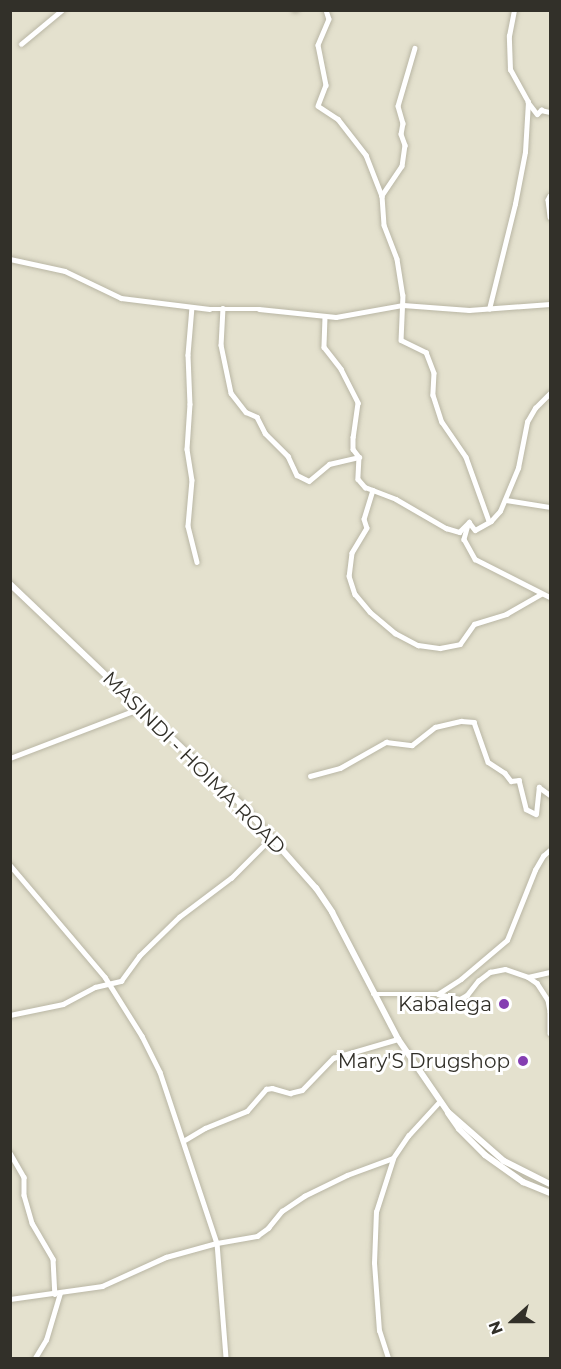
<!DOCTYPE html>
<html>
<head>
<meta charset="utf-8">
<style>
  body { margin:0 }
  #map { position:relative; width:561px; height:1369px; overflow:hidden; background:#e4e1ce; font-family:Montserrat,sans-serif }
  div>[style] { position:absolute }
  .roads { filter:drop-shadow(0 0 2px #b9b6a4) drop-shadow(0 0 2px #b9b6a4) }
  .minor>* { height:4.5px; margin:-2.25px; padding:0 2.25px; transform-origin:2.25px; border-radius:2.25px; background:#fff }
  .secondary>* { height:6px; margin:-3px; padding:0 3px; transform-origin:3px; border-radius:3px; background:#fff }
  .dots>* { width:16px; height:16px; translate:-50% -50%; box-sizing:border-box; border:3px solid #fff; border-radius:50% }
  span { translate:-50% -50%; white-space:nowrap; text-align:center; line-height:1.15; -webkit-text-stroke:6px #fff; paint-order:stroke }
  .street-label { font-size:20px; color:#323029 }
  .poi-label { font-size:20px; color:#323029 }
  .right { translate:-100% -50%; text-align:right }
  .frame { position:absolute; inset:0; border:12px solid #323029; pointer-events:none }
  .north { position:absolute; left:483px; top:1291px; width:60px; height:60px; -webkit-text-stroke:4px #fff; paint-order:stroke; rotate:249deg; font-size:16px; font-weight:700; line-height:24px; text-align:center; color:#323029 }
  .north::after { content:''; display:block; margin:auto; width:21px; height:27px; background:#323029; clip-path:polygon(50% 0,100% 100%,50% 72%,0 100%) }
</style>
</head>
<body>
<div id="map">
  <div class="roads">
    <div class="minor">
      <i style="left:294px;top:10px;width:3px"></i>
      <i style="left:326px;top:10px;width:9px;rotate:72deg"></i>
      <i style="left:329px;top:19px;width:28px;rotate:113deg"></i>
      <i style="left:318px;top:45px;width:41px;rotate:78.7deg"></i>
      <i style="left:326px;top:85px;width:22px;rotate:111deg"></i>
      <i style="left:318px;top:106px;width:24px;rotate:33deg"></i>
      <i style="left:338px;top:119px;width:46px;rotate:52.1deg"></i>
      <i style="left:366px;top:155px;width:44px;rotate:68.7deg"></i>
      <i style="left:21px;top:44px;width:53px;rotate:-39.7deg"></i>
      <i style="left:415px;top:48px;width:60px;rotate:106.3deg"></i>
      <i style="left:398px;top:106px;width:18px;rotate:74deg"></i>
      <i style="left:403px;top:123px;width:11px;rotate:100deg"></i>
      <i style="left:401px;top:134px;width:12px;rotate:70deg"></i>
      <i style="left:405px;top:145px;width:21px;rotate:98deg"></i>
      <i style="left:402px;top:166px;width:36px;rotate:124deg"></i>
      <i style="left:382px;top:196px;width:29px;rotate:86deg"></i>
      <i style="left:384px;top:225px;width:36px;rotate:69deg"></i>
      <i style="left:397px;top:259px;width:36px;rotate:81deg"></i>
      <i style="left:403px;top:295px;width:45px;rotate:92.5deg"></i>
      <i style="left:401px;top:340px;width:28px;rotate:26deg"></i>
      <i style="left:426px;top:352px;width:22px;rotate:69deg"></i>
      <i style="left:434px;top:373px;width:22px;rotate:93deg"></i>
      <i style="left:433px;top:395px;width:28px;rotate:72deg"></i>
      <i style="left:442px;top:422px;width:42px;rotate:55.6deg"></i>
      <i style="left:466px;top:457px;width:68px;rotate:70.2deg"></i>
      <i style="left:528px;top:102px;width:15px;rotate:53deg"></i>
      <i style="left:537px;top:114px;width:6px;rotate:-45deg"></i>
      <i style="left:541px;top:110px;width:9px;rotate:13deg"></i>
      <i style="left:550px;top:196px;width:4px;rotate:117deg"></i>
      <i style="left:548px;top:200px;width:17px;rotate:83deg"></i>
      <i style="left:10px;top:259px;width:56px;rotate:12.3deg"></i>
      <i style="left:65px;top:271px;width:62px;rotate:25.7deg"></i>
      <i style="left:121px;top:298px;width:89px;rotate:7.1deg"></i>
      <i style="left:209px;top:309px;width:50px"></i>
      <i style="left:259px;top:309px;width:77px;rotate:5.9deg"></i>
      <i style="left:336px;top:317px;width:68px;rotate:-10.2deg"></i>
      <i style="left:403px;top:305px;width:66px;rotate:4.3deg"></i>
      <i style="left:469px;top:310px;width:81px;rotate:-4.2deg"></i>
      <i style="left:192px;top:307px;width:48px;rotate:94.8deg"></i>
      <i style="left:188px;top:355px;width:49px;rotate:87.7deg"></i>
      <i style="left:190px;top:404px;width:45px;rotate:93.8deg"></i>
      <i style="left:187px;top:449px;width:31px;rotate:81deg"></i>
      <i style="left:192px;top:480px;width:46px;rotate:95deg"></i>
      <i style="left:188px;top:526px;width:37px;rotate:76deg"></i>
      <i style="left:223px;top:308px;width:37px;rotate:93deg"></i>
      <i style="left:221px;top:345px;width:49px;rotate:78.2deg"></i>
      <i style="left:231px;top:393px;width:24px;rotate:52deg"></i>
      <i style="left:246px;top:412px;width:12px;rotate:24deg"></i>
      <i style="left:257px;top:417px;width:18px;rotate:63deg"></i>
      <i style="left:265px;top:433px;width:33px;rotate:45deg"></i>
      <i style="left:288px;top:456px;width:21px;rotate:65deg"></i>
      <i style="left:297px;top:475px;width:13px;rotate:27deg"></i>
      <i style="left:309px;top:481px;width:26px;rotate:-40deg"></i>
      <i style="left:329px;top:464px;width:31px;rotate:-13deg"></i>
      <i style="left:489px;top:309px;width:108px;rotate:-76.1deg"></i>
      <i style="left:515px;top:204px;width:53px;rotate:-79.1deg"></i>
      <i style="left:525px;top:152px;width:50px;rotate:-86.6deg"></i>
      <i style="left:528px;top:102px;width:37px;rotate:-119deg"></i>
      <i style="left:510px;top:70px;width:34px;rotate:-92deg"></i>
      <i style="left:509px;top:36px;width:26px;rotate:-79deg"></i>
      <i style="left:325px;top:317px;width:30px;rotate:92deg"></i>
      <i style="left:324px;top:347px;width:28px;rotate:52deg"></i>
      <i style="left:341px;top:369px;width:38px;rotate:63deg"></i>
      <i style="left:358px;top:403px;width:34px;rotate:98deg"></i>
      <i style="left:353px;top:437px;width:12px;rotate:90deg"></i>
      <i style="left:353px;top:449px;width:10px;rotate:53deg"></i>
      <i style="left:359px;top:457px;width:22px;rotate:93deg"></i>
      <i style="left:358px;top:479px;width:11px;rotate:49deg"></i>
      <i style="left:365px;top:487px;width:33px;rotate:21deg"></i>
      <i style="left:396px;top:499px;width:58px;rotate:30.1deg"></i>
      <i style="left:446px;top:528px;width:14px;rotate:17deg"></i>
      <i style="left:459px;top:532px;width:14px;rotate:-45deg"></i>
      <i style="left:469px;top:522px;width:10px;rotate:53deg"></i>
      <i style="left:475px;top:530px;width:18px;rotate:-29deg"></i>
      <i style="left:491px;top:521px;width:13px;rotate:-48deg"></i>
      <i style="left:500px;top:511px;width:47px;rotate:-67.3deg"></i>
      <i style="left:518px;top:468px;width:47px;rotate:-78.9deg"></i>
      <i style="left:527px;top:422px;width:16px;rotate:-60deg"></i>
      <i style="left:535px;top:408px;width:21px;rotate:-45deg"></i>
      <i style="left:373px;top:490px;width:30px;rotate:107deg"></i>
      <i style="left:364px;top:519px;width:9px;rotate:72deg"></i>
      <i style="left:367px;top:528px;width:29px;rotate:121deg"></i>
      <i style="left:352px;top:553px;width:23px;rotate:97deg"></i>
      <i style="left:349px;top:576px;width:19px;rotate:72deg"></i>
      <i style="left:355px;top:594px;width:23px;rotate:50deg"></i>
      <i style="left:370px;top:612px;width:33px;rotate:40deg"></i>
      <i style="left:395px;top:633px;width:26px;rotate:28deg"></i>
      <i style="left:418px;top:645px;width:22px;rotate:8deg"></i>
      <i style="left:440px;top:648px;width:20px;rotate:-11deg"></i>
      <i style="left:460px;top:644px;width:24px;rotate:-55deg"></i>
      <i style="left:474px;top:624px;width:34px;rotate:-17deg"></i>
      <i style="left:506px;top:614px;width:40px;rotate:-29.7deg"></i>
      <i style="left:506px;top:500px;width:45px;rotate:9deg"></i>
      <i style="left:468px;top:525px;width:15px;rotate:106deg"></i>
      <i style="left:464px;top:539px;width:23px;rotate:61deg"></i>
      <i style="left:475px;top:559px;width:84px;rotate:26.9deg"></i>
      <i style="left:10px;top:758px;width:140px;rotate:-20.9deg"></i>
      <i style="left:310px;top:776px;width:31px;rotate:-15deg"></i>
      <i style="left:340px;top:768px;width:53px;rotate:-29.5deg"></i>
      <i style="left:386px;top:742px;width:26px;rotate:7deg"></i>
      <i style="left:412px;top:745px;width:29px;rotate:-38deg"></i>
      <i style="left:435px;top:727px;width:27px;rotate:-13deg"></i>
      <i style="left:461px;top:721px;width:13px;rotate:4deg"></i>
      <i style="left:474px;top:722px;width:42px;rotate:70.7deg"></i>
      <i style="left:488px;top:762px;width:20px;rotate:33deg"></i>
      <i style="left:505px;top:773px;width:10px;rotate:53deg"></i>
      <i style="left:511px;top:781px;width:8px;rotate:-7deg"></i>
      <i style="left:519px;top:780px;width:30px;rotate:76deg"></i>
      <i style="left:526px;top:809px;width:11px;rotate:27deg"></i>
      <i style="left:536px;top:814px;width:27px;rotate:-84deg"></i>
      <i style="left:539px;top:787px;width:14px;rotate:36deg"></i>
      <i style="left:10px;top:865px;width:147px;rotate:49.7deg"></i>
      <i style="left:105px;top:977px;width:70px;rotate:57.9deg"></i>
      <i style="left:142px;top:1036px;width:40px;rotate:63.4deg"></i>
      <i style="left:160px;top:1072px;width:180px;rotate:71.6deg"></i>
      <i style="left:217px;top:1243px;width:115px;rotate:85.5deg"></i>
      <i style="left:528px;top:977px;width:23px;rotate:-13deg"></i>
      <i style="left:373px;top:994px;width:65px"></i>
      <i style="left:438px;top:994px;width:23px;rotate:13deg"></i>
      <i style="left:460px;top:999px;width:8px;rotate:-30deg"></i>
      <i style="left:467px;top:995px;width:18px;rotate:-52deg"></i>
      <i style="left:478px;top:981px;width:15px;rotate:-37deg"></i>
      <i style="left:490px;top:972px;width:15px;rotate:-11deg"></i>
      <i style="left:505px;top:969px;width:24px;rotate:19deg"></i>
      <i style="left:528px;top:977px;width:11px;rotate:34deg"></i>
      <i style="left:537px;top:983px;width:20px;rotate:57deg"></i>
      <i style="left:548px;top:1000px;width:11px;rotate:80deg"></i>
      <i style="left:438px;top:994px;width:27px;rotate:-33deg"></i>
      <i style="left:461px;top:979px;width:60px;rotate:-40.3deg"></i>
      <i style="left:507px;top:940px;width:75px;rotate:-68.2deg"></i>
      <i style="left:535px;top:870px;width:16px;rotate:-60deg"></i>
      <i style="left:543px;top:856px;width:9px;rotate:-41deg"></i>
      <i style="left:550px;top:1012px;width:21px;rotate:90deg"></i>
      <i style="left:10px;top:1015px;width:54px;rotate:-11.7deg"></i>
      <i style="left:63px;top:1004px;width:36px;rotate:-28deg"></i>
      <i style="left:95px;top:987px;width:27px;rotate:-13deg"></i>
      <i style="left:121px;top:981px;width:31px;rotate:-54deg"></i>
      <i style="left:139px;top:956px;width:56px;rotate:-44.3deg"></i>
      <i style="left:179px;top:917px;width:65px;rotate:-36.9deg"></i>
      <i style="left:231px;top:878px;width:58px;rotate:-45deg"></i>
      <i style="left:185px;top:1140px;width:23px;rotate:-31deg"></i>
      <i style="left:205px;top:1128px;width:45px;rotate:-22deg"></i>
      <i style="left:247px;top:1111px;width:29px;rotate:-49deg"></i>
      <i style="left:266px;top:1089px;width:6px;rotate:-9deg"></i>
      <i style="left:272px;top:1088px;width:19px;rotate:16deg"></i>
      <i style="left:290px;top:1093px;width:12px;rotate:-14deg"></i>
      <i style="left:302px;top:1090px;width:45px;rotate:-45.9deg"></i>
      <i style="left:333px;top:1058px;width:68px;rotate:-16.3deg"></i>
      <i style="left:10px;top:1153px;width:28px;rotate:60deg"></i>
      <i style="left:24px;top:1177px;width:18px;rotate:90deg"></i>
      <i style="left:24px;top:1195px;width:29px;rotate:74deg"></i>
      <i style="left:32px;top:1223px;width:42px;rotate:59.7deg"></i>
      <i style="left:53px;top:1259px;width:35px;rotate:87deg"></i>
      <i style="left:10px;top:1299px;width:93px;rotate:-8deg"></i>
      <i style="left:102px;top:1286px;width:70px;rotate:-24.4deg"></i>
      <i style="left:166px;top:1257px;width:53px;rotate:-15.4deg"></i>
      <i style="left:217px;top:1243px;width:41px;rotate:-9.9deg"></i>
      <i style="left:257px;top:1236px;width:14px;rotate:-36deg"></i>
      <i style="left:268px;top:1228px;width:22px;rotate:-51deg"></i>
      <i style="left:282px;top:1211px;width:27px;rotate:-34deg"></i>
      <i style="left:304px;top:1196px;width:48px;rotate:-26deg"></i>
      <i style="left:347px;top:1175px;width:49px;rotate:-20.3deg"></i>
      <i style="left:393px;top:1158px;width:27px;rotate:-56deg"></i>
      <i style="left:408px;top:1136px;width:46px;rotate:-47.6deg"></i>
      <i style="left:35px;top:1358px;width:21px;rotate:-59deg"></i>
      <i style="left:46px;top:1340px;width:49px;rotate:-73.4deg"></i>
      <i style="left:388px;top:1358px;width:28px;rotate:-108deg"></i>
      <i style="left:379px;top:1331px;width:68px;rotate:-94.2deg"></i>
      <i style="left:374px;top:1263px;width:51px;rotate:-87.8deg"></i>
      <i style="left:376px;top:1212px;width:56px;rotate:-72.2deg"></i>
    </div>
    <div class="secondary">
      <i style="left:10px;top:584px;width:326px;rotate:43.6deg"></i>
      <i style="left:246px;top:809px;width:106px;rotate:48.5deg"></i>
      <i style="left:316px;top:888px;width:29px;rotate:56deg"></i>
      <i style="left:332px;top:912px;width:143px;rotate:62.5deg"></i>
      <i style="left:398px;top:1039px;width:88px;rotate:55.6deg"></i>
      <i style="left:448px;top:1112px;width:74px;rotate:41.2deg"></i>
      <i style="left:504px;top:1161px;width:51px;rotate:26.6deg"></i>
      <i style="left:448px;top:1113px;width:19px;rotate:55deg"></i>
      <i style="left:459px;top:1129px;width:37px;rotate:45deg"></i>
      <i style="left:485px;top:1155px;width:47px;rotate:35.4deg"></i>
      <i style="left:523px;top:1182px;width:29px;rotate:22deg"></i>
    </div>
  </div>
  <div class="dots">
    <i style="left:504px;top:1004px;background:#853eb1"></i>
    <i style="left:523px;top:1061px;background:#853eb1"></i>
  </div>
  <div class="street-label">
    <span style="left:194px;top:763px;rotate:45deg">MASINDI - HOIMA ROAD</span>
  </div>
  <div class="poi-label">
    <span class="right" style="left:492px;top:1004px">Kabalega</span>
    <span class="right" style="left:510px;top:1061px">Mary'S Drugshop</span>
  </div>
  <div class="frame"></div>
  <div class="north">N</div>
</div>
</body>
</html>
